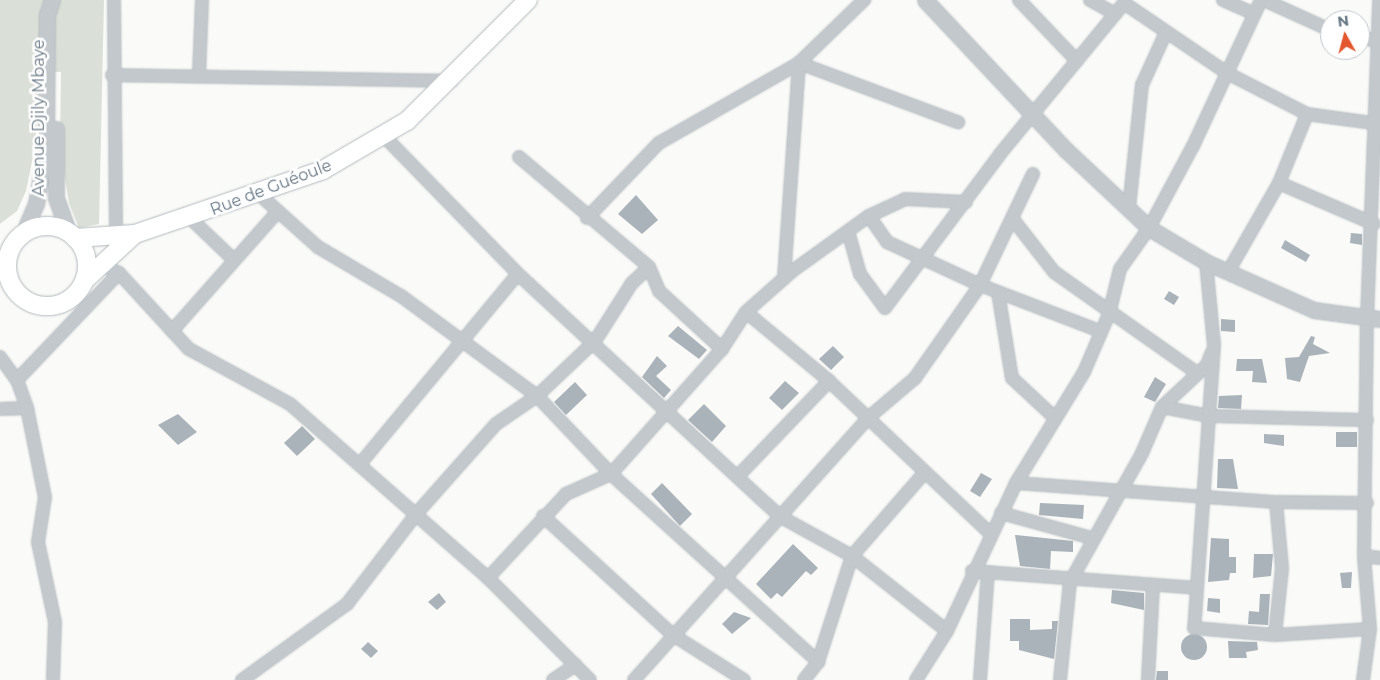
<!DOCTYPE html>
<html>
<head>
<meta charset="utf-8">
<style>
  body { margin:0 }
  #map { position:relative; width:1380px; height:680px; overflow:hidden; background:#fafaf8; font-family:Montserrat,sans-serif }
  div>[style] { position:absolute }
  .green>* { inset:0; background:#dadfd7 }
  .building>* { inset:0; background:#aab3b9 }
  .round { border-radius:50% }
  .roads { filter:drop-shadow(0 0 1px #b3babf) drop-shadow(0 0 1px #b3babf) }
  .minor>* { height:12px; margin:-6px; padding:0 6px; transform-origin:6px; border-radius:6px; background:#c3c8cc }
  .tertiary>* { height:15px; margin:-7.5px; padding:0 7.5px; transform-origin:7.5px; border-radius:7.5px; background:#c3c8cc }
  .secondary>* { height:18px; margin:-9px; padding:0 9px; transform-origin:9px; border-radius:9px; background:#fff }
  .secondary>.ring { margin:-9px; padding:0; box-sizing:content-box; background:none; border:18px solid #fff; border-radius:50% }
  span { translate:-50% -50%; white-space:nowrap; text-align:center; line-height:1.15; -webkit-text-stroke:5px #fff; paint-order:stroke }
  .street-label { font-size:16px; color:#657683 }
  .north { position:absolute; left:1320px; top:10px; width:50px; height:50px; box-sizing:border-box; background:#fff; border:1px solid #c1c8cd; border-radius:50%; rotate:353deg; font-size:14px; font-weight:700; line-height:20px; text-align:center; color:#657683 }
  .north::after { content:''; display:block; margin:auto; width:18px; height:22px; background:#e4572e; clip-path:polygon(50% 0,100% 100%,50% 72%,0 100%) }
</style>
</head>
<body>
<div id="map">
  <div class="green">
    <i style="clip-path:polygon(0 0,104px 0,99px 224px,79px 228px,69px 203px,60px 147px,61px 72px,40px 71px,35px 147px,26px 191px,17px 211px,0 224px)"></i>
  </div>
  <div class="building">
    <i style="clip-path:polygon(636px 195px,658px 220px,642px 234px,618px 214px)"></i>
    <i style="clip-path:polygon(1351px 233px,1362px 234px,1362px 245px,1350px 243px)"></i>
    <i style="clip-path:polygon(1285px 240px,1310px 255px,1306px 262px,1281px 248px)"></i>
    <i style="clip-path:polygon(1169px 291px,1179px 297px,1174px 305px,1164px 299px)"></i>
    <i style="clip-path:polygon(1221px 319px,1235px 320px,1235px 332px,1221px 331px)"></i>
    <i style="clip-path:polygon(678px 326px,707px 350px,699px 359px,668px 336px)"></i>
    <i style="clip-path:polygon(1311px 336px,1315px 337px,1313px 344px,1330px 353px,1309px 356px,1300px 382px,1287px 379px,1285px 358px,1299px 357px)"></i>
    <i style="clip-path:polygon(833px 346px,844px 357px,831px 370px,819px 359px)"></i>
    <i style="clip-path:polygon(657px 356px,667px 366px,656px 376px,671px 390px,664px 398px,642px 377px)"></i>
    <i style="clip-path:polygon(1237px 359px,1262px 359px,1267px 383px,1252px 382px,1253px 371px,1236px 371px)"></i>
    <i style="clip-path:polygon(1155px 377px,1166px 384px,1155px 402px,1144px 397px)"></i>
    <i style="clip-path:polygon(785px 381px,799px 393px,782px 410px,769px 398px)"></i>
    <i style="clip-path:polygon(575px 382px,587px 395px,566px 415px,554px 402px)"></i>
    <i style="clip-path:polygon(1242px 395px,1241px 409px,1218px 408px,1219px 396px)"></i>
    <i style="clip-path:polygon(704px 404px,726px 426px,712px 442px,688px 420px)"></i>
    <i style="clip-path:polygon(178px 414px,197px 432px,178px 445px,158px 425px)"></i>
    <i style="clip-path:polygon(302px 426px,315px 439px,297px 456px,284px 443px)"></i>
    <i style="clip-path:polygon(1336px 432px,1357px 432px,1357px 447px,1336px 447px)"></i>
    <i style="clip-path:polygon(1264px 434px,1284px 435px,1284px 446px,1264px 443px)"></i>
    <i style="clip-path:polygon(1218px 459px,1233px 459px,1238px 489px,1217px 488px)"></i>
    <i style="clip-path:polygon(981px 473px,992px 479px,980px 497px,970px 491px)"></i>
    <i style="clip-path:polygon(662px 483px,692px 514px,680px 526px,651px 494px)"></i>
    <i style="clip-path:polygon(1040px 503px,1084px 505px,1083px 519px,1039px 515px)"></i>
    <i style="clip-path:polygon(1015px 535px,1073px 541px,1073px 552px,1051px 551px,1050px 569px,1020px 566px)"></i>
    <i style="clip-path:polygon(1211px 538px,1229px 539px,1229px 557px,1236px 557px,1236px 573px,1230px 573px,1229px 580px,1208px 582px)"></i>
    <i style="clip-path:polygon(793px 544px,818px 568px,811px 575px,806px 571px,782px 597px,777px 593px,771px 599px,756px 584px)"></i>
    <i style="clip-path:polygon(1254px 554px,1273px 554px,1271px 576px,1253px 578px)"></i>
    <i style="clip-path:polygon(1352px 572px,1351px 588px,1342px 588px,1340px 573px)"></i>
    <i style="clip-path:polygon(1112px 590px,1144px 593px,1144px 610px,1111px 603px)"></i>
    <i style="clip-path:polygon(439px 593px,446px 602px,437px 610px,428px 602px)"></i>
    <i style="clip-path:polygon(1260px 594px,1270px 594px,1268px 625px,1248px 624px,1249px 611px,1259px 612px)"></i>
    <i style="clip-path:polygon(1208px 598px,1220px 599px,1220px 613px,1207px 611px)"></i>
    <i style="clip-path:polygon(734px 612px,751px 618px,732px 634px,722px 624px)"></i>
    <i style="clip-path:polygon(1010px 619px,1030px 619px,1030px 630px,1052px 629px,1052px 621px,1058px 621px,1054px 659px,1019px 650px,1019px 641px,1010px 641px)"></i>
    <i class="round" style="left:1181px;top:634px;width:26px;height:26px"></i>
    <i style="clip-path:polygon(1228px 641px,1257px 642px,1258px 650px,1246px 652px,1247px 658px,1229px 658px)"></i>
    <i style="clip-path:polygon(368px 642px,378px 651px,371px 658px,361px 649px)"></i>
    <i style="clip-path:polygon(1157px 671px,1168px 671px,1168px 680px,1156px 680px)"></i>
  </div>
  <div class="roads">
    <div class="minor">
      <i style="left:114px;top:0;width:236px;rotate:89.5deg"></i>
      <i style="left:1019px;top:0;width:84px;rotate:46.4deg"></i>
      <i style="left:1090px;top:0;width:29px;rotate:29deg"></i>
      <i style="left:1223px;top:0;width:34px;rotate:24deg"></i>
      <i style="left:1264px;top:0;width:72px;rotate:24.4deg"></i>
      <i style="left:1360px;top:37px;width:16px;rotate:14deg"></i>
      <i style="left:112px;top:75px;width:340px;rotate:1deg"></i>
      <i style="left:199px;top:75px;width:75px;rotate:-87.7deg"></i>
      <i style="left:383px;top:135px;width:194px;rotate:45.8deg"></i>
      <i style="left:518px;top:274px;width:331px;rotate:42.8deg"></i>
      <i style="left:761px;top:499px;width:27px;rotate:42deg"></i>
      <i style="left:781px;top:517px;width:81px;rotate:28.8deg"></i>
      <i style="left:852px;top:556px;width:121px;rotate:38.3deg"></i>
      <i style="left:519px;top:157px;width:170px;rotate:40.2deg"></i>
      <i style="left:649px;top:267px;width:26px;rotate:67deg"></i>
      <i style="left:659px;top:291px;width:86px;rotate:42.6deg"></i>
      <i style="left:1279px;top:183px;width:103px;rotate:23.3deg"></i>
      <i style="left:260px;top:195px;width:78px;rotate:41.9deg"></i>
      <i style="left:318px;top:247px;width:96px;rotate:30.6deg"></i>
      <i style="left:401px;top:296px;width:169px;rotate:36.3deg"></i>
      <i style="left:537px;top:396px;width:108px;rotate:46.5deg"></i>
      <i style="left:611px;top:474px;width:280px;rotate:42.2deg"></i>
      <i style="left:1129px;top:208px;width:124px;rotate:-84deg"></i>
      <i style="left:1142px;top:85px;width:58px;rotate:-65.6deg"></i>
      <i style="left:869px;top:216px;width:32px;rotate:55deg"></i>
      <i style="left:887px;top:242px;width:102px;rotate:24.8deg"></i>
      <i style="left:980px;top:285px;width:129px;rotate:21deg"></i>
      <i style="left:190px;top:218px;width:61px;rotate:43.7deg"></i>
      <i style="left:587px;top:218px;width:104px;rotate:-46.2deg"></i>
      <i style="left:659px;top:143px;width:161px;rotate:-29.7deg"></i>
      <i style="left:799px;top:63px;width:170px;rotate:20.4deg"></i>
      <i style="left:1012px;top:218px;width:68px;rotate:52.1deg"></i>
      <i style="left:1054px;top:272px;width:174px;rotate:35.2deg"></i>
      <i style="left:848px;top:231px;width:45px;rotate:74.4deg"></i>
      <i style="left:860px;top:274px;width:42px;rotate:53.7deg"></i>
      <i style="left:885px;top:308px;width:192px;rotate:-53.2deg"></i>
      <i style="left:1000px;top:154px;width:195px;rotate:-50.6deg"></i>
      <i style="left:1124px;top:3px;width:125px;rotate:34.2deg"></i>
      <i style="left:1227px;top:73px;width:90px;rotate:27.1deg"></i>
      <i style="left:1307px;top:114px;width:74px;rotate:7.8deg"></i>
      <i style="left:1206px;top:262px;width:83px;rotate:84.5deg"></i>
      <i style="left:1214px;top:345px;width:284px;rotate:94deg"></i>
      <i style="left:1194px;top:628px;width:81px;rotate:4.9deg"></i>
      <i style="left:1275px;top:635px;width:95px;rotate:-3.6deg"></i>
      <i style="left:101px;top:264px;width:20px;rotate:27deg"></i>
      <i style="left:119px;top:273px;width:103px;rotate:47.4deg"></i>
      <i style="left:189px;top:349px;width:115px;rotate:28.6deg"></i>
      <i style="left:290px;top:404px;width:264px;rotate:41.3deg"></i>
      <i style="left:488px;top:578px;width:144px;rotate:45deg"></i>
      <i style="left:1228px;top:272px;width:103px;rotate:-60.2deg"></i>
      <i style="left:1279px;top:183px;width:74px;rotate:-67.9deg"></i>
      <i style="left:784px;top:278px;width:216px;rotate:-86deg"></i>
      <i style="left:799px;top:63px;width:91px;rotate:-44.1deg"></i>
      <i style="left:998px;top:292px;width:87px;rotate:80.8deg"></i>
      <i style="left:1012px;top:378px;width:57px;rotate:42.9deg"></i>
      <i style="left:746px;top:312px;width:108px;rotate:39.7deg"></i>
      <i style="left:829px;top:381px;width:221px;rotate:43.4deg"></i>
      <i style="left:172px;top:331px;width:160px;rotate:-48.5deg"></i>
      <i style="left:0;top:357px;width:29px;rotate:54deg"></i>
      <i style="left:17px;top:380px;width:30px;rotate:70deg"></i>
      <i style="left:27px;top:408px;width:91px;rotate:78.6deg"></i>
      <i style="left:45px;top:497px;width:46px;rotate:98.8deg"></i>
      <i style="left:38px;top:542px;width:82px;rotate:78deg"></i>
      <i style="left:55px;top:622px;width:58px;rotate:92deg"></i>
      <i style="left:17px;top:380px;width:148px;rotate:-46.4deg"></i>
      <i style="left:1162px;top:407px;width:48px;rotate:10.8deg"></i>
      <i style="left:1209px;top:416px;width:158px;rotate:1.5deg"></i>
      <i style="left:0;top:409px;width:27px;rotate:-2deg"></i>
      <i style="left:360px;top:464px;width:247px;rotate:-50.3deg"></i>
      <i style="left:738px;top:476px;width:132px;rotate:-46.2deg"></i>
      <i style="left:1016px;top:483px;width:261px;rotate:4.2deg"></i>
      <i style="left:1276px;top:502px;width:91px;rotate:0.6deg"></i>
      <i style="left:1001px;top:513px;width:94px;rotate:15.4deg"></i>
      <i style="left:543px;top:516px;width:176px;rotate:42.5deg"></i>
      <i style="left:673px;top:635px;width:84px;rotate:32.4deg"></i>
      <i style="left:1364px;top:556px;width:16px;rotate:7deg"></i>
      <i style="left:972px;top:571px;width:225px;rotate:4.3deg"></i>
      <i style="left:488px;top:578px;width:115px;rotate:-47.1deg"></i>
      <i style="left:566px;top:494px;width:49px;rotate:-24deg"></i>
      <i style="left:611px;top:474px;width:167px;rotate:-48.4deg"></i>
      <i style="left:722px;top:349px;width:44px;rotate:-57deg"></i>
      <i style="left:746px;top:312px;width:60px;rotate:-41.6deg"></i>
      <i style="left:791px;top:272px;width:96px;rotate:-35.7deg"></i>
      <i style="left:869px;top:216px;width:40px;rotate:-25deg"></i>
      <i style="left:905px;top:199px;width:61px;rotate:2.8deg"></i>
      <i style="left:1275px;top:635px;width:67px;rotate:-84deg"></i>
      <i style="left:1282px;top:568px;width:66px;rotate:-95.2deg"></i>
      <i style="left:242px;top:680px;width:130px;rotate:-35.9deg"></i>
      <i style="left:347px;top:604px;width:115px;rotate:-52.4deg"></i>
      <i style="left:417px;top:513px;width:119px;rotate:-48.4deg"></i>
      <i style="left:496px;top:424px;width:50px;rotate:-34.3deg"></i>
      <i style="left:537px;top:396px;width:80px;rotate:-43.5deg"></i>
      <i style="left:595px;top:341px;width:69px;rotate:-57.5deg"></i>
      <i style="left:632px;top:283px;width:23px;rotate:-43deg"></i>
      <i style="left:553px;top:680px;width:27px;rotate:-34deg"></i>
      <i style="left:634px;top:680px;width:351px;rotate:-48.2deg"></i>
      <i style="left:868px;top:418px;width:62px;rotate:-40.4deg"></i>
      <i style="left:915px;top:378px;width:113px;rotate:-55deg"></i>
      <i style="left:980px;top:285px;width:123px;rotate:-64.5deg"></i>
      <i style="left:804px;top:680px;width:23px;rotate:-52deg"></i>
      <i style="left:818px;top:662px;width:111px;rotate:-72.2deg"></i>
      <i style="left:852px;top:556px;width:111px;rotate:-49deg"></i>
      <i style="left:916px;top:680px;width:58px;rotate:-57.7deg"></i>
      <i style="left:947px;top:631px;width:163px;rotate:-65deg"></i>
      <i style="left:1016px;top:483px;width:130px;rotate:-58.5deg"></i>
      <i style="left:1084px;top:372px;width:63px;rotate:-66.7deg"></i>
      <i style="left:1109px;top:314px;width:46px;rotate:-76.3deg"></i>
      <i style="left:1120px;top:269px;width:50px;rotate:-54.7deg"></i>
      <i style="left:1149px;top:228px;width:93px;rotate:-61.8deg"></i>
      <i style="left:1193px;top:146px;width:161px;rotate:-65deg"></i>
      <i style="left:980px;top:680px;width:108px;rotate:-85.8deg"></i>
      <i style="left:1060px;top:680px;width:99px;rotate:-84.2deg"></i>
      <i style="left:1070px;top:582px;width:148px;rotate:-60.8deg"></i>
      <i style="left:1142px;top:453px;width:50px;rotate:-66.5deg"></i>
      <i style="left:1162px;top:407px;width:62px;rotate:-43deg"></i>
      <i style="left:1207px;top:365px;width:12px;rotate:-70deg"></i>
      <i style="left:1148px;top:680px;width:95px;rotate:-87deg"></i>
      <i style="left:1363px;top:680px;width:51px;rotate:-82.2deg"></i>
      <i style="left:1370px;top:629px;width:73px;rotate:-94.7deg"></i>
      <i style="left:1364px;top:556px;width:237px;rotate:-89.3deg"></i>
      <i style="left:1367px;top:319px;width:319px;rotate:-87.8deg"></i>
    </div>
    <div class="tertiary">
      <i style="left:925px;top:0;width:206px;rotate:46.8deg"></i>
      <i style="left:1066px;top:150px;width:114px;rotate:43.2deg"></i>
      <i style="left:1149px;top:228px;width:66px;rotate:30.8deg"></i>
      <i style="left:1206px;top:262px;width:118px;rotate:24deg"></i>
      <i style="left:1314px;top:310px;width:67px;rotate:7.8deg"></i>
      <i style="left:56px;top:129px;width:69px;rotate:90deg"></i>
      <i style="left:56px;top:198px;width:37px;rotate:70deg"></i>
      <i style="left:23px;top:234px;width:33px;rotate:-67deg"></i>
      <i style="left:36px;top:204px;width:59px;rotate:-80.2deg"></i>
      <i style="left:46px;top:146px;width:131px;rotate:-89.6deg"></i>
      <i style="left:47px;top:15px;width:16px;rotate:-72deg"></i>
    </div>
    <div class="secondary">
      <i class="ring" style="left:7px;top:226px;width:62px;height:62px"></i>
      <i style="left:75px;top:238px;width:60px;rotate:-3.8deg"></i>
      <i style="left:135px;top:234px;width:199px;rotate:-18.8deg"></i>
      <i style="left:323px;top:170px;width:97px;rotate:-30.3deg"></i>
      <i style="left:407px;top:121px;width:171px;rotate:-45deg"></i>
      <i style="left:84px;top:281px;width:69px;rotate:-42.7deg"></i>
    </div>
  </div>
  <div class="street-label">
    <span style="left:39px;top:118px;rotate:-90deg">Avenue Djily Mbaye</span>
    <span style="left:271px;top:188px;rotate:-21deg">Rue de Guéoule</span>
  </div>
  <div class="north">N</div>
</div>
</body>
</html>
